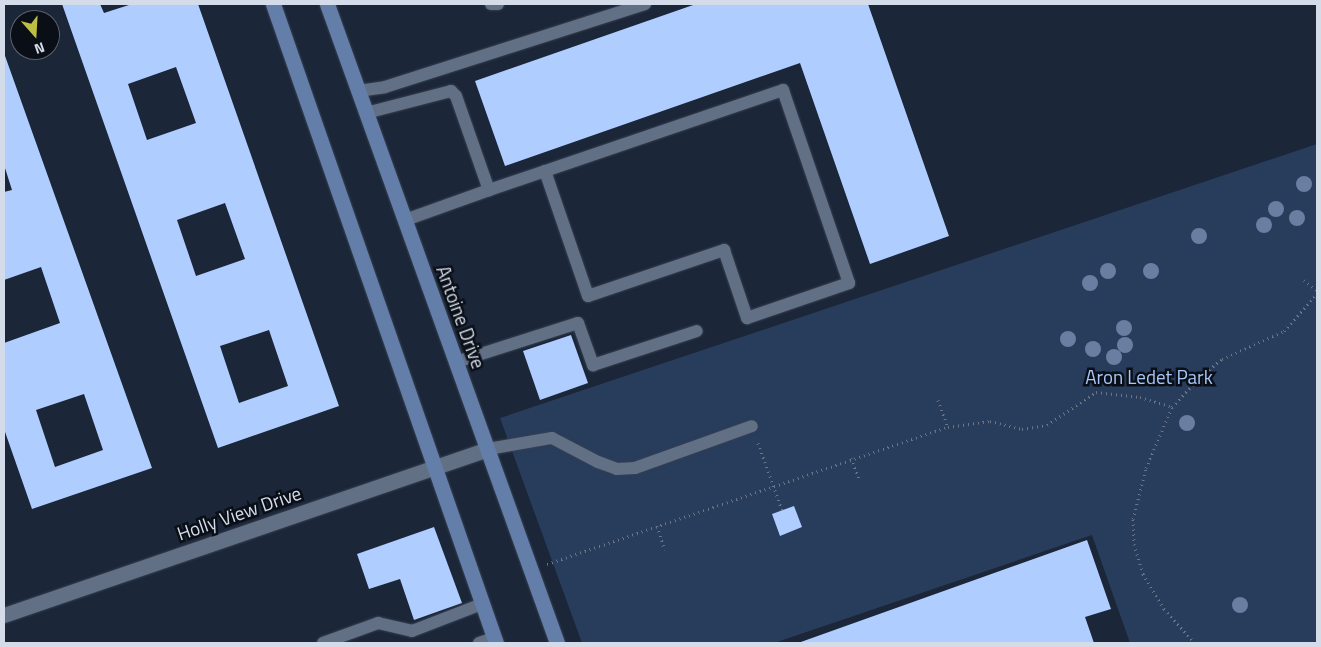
<!DOCTYPE html>
<html>
<head>
<meta charset="utf-8">
<style>
  body { margin:0 }
  #map { position:relative; width:1321px; height:647px; overflow:hidden; background:#1b2639; font-family:"Titillium Web",sans-serif }
  div>[style] { position:absolute }
  .green>* { inset:0; background:#283c5c }
  .building>* { inset:0; background:#afceff }
  .path>* { height:3px; margin-top:-1.5px; transform-origin:0; background:repeating-linear-gradient(90deg,#6c7585 0 1px,transparent 0 5px) }
  .roads { filter:drop-shadow(0 0 1px #374050) drop-shadow(0 0 1px #374050) }
  .lane>* { height:12px; margin:-6px; padding:0 6px; transform-origin:6px; border-radius:6px; background:#627086 }
  .street>* { height:15px; margin:-7.5px; padding:0 7.5px; transform-origin:7.5px; border-radius:7.5px; background:#627086 }
  .secondary>* { height:15px; margin:-7.5px; padding:0 7.5px; transform-origin:7.5px; border-radius:7.5px; background:#637ea8 }
  .trees>* { width:16px; height:16px; margin:-8px; border-radius:50%; background:#697ea1 }
  span { translate:-50% -50%; white-space:nowrap; text-align:center; line-height:1.15; -webkit-text-stroke:5px #0a0f17; paint-order:stroke }
  .street-label { font-size:19px; color:#d5dce9 }
  .park-label { font-size:19px; color:#a8c6f6 }
  .frame { position:absolute; inset:0; border:5px solid #d5dce9; pointer-events:none }
  .north { position:absolute; left:10px; top:10px; width:50px; height:50px; box-sizing:border-box; background:#0a0f17; border:1px solid #5b616b; border-radius:50%; rotate:161deg; font-size:14px; font-weight:700; line-height:20px; text-align:center; color:#d5dce9 }
  .north::after { content:''; display:block; margin:auto; width:18px; height:22px; background:#bebf42; clip-path:polygon(50% 0,100% 100%,50% 72%,0 100%) }
</style>
</head>
<body>
<div id="map">
  <div class="green">
    <i style="clip-path:polygon(1317px 144px,1317px 643px,1130px 643px,1092px 535px,774px 643px,582px 643px,500px 418px)"></i>
  </div>
  <div class="building">
    <i style="clip-path:polygon(evenodd,62px 4px,100px 4px,104px 13px,132px 4px,198px 4px,339px 406px,218px 448px,62px 4px,176px 67px,196px 123px,147px 140px,128px 84px,176px 67px,62px 4px,225px 203px,245px 259px,196px 276px,177px 220px,225px 203px,62px 4px,269px 330px,288px 386px,239px 403px,220px 346px,269px 330px)"></i>
    <i style="clip-path:polygon(696px 4px,868px 4px,949px 236px,870px 264px,800px 63px,505px 166px,475px 81px)"></i>
    <i style="clip-path:polygon(evenodd,4px 53px,152px 468px,32px 509px,4px 429px,4px 343px,60px 323px,41px 267px,4px 280px,4px 192px,12px 190px,4px 165px,4px 53px,84px 394px,103px 450px,55px 467px,36px 410px,84px 394px)"></i>
    <i style="clip-path:polygon(571px 335px,588px 383px,540px 400px,523px 351px)"></i>
    <i style="clip-path:polygon(794px 506px,802px 527px,780px 536px,772px 514px)"></i>
    <i style="clip-path:polygon(434px 527px,462px 603px,414px 620px,400px 579px,369px 589px,357px 554px)"></i>
    <i style="clip-path:polygon(1087px 540px,1111px 609px,1085px 617px,1094px 643px,798px 643px)"></i>
  </div>
  <div class="path">
    <i style="left:1304px;top:280px;width:16px;rotate:38deg"></i>
    <i style="left:938px;top:400px;width:29px;rotate:70deg"></i>
    <i style="left:758px;top:443px;width:71px;rotate:70.3deg"></i>
    <i style="left:851px;top:458px;width:22px;rotate:69deg"></i>
    <i style="left:657px;top:526px;width:25px;rotate:72deg"></i>
    <i style="left:547px;top:564px;width:424px;rotate:-18.9deg"></i>
    <i style="left:948px;top:427px;width:42px;rotate:-8.1deg"></i>
    <i style="left:990px;top:421px;width:33px;rotate:14deg"></i>
    <i style="left:1022px;top:429px;width:25px;rotate:-9deg"></i>
    <i style="left:1047px;top:425px;width:59px;rotate:-34deg"></i>
    <i style="left:1096px;top:392px;width:44px;rotate:6.5deg"></i>
    <i style="left:1140px;top:397px;width:34px;rotate:17deg"></i>
    <i style="left:1195px;top:643px;width:46px;rotate:-132.4deg"></i>
    <i style="left:1164px;top:609px;width:41px;rotate:-121deg"></i>
    <i style="left:1143px;top:574px;width:30px;rotate:-107deg"></i>
    <i style="left:1134px;top:545px;width:26px;rotate:-92deg"></i>
    <i style="left:1133px;top:519px;width:53px;rotate:-75.7deg"></i>
    <i style="left:1146px;top:468px;width:66px;rotate:-66.9deg"></i>
    <i style="left:1172px;top:407px;width:33px;rotate:-47deg"></i>
    <i style="left:1194px;top:383px;width:37px;rotate:-41deg"></i>
    <i style="left:1222px;top:359px;width:68px;rotate:-24.3deg"></i>
    <i style="left:1284px;top:331px;width:50px;rotate:-48.3deg"></i>
  </div>
  <div class="roads">
    <div class="lane">
      <i style="left:491px;top:4px;width:7px"></i>
      <i style="left:358px;top:91px;width:27px;rotate:-8deg"></i>
      <i style="left:385px;top:87px;width:273px;rotate:-17.7deg"></i>
      <i style="left:366px;top:113px;width:88px;rotate:-14.5deg"></i>
      <i style="left:451px;top:91px;width:7px;rotate:45deg"></i>
      <i style="left:456px;top:96px;width:100px;rotate:70.7deg"></i>
      <i style="left:489px;top:190px;width:89px;rotate:160.3deg"></i>
      <i style="left:489px;top:190px;width:59px;rotate:-18.7deg"></i>
      <i style="left:545px;top:171px;width:132px;rotate:71deg"></i>
      <i style="left:588px;top:296px;width:144px;rotate:-18.7deg"></i>
      <i style="left:724px;top:250px;width:72px;rotate:71.3deg"></i>
      <i style="left:747px;top:318px;width:108px;rotate:-18.9deg"></i>
      <i style="left:849px;top:283px;width:204px;rotate:-108.9deg"></i>
      <i style="left:783px;top:90px;width:251px;rotate:161.2deg"></i>
      <i style="left:456px;top:362px;width:128px;rotate:-17.7deg"></i>
      <i style="left:578px;top:323px;width:45px;rotate:70.3deg"></i>
      <i style="left:593px;top:365px;width:109px;rotate:-18.1deg"></i>
      <i style="left:488px;top:449px;width:65px;rotate:-9.8deg"></i>
      <i style="left:552px;top:438px;width:52px;rotate:27.6deg"></i>
      <i style="left:598px;top:462px;width:20px;rotate:20deg"></i>
      <i style="left:617px;top:469px;width:18px;rotate:-3deg"></i>
      <i style="left:635px;top:468px;width:124px;rotate:-19.7deg"></i>
      <i style="left:323px;top:643px;width:59px;rotate:-20deg"></i>
      <i style="left:378px;top:623px;width:35px;rotate:13deg"></i>
      <i style="left:412px;top:631px;width:75px;rotate:-21.1deg"></i>
      <i style="left:479px;top:643px;width:16px;rotate:-18deg"></i>
    </div>
    <div class="street">
      <i style="left:4px;top:615px;width:512px;rotate:-18.93deg"></i>
    </div>
    <div class="secondary">
      <i style="left:273px;top:4px;width:677px;rotate:70.76deg"></i>
      <i style="left:327px;top:4px;width:679px;rotate:70.2deg"></i>
    </div>
  </div>
  <div class="trees">
    <i style="left:1304px;top:184px"></i>
    <i style="left:1276px;top:209px"></i>
    <i style="left:1297px;top:218px"></i>
    <i style="left:1264px;top:225px"></i>
    <i style="left:1199px;top:236px"></i>
    <i style="left:1108px;top:271px"></i>
    <i style="left:1151px;top:271px"></i>
    <i style="left:1090px;top:283px"></i>
    <i style="left:1124px;top:328px"></i>
    <i style="left:1068px;top:339px"></i>
    <i style="left:1125px;top:345px"></i>
    <i style="left:1093px;top:349px"></i>
    <i style="left:1114px;top:357px"></i>
    <i style="left:1187px;top:423px"></i>
    <i style="left:1240px;top:605px"></i>
  </div>
  <div class="street-label">
    <span style="left:461px;top:317px;rotate:70deg">Antoine Drive</span>
    <span style="left:239px;top:513px;rotate:-19deg">Holly View Drive</span>
  </div>
  <div class="park-label">
    <span style="left:1149px;top:377px">Aron Ledet Park</span>
  </div>
  <div class="frame"></div>
  <div class="north">N</div>
</div>
</body>
</html>
